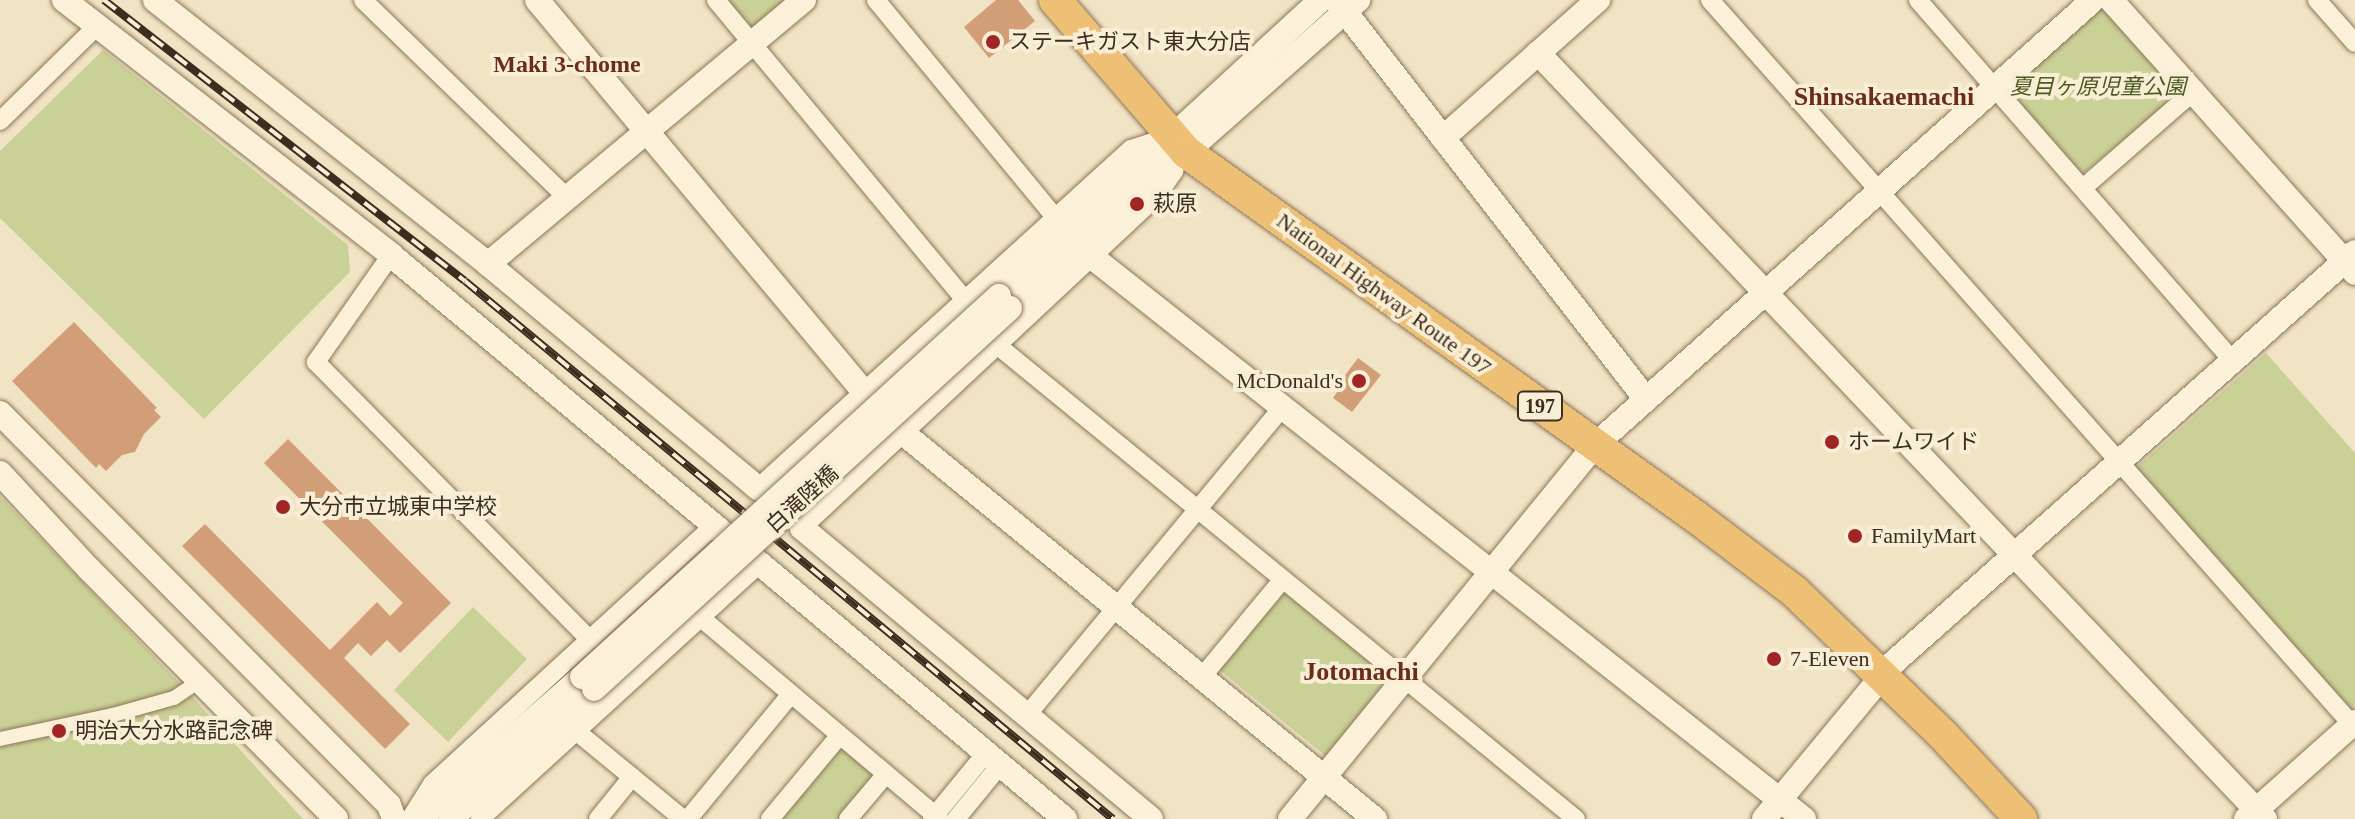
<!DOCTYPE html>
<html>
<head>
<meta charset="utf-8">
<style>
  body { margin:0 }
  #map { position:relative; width:2355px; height:819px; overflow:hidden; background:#f1e4c4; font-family:"Times New Roman","Noto Sans JP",serif }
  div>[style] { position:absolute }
  .green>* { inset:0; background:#cad197 }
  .building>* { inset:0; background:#d29e78 }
  .roads { filter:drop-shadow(0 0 2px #8e7559) drop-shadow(0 0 2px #8e7559) }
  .pedestrian>* { height:14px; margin:-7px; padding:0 7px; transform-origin:7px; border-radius:7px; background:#fbf1d9 }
  .minor>* { height:18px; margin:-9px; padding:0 9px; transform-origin:9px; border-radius:9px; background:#fbf1d9 }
  .tertiary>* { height:24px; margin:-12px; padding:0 12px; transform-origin:12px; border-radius:12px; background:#fbf1d9 }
  .trunk>* { height:32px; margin:-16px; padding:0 16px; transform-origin:16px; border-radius:16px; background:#eec075 }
  .rail>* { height:8px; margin-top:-4px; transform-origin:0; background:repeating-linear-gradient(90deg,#f8eed5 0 15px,#3d2d1e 0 30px); box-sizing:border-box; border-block:2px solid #3d2d1e }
  .bridges { filter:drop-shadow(0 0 2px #8e7559) drop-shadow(0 0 2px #8e7559) }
  .tertiary-bridge>* { height:24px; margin:-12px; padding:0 12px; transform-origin:12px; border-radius:12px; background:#fbf1d9 }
  .dots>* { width:22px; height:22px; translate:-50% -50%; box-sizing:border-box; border:4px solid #f8eed5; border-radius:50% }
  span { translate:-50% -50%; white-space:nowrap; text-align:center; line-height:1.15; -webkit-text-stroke:8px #f8eed5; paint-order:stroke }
  .shield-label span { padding:2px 6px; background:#f8eed5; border:2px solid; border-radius:6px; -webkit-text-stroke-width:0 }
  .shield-label { font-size:20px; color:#3d2d1e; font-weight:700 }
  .poi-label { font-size:22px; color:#3d2d1e }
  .left { translate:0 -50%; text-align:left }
  .right { translate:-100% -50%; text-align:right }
  .park-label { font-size:22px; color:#4c5b23; font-style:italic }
  .street-label { font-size:22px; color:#3d2d1e }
  .neighbourhood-label { font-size:24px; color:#6c2c1a; font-weight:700 }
  .quarter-label { font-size:26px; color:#6c2c1a; font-weight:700 }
</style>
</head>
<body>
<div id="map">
  <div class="green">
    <i style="clip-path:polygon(727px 0,787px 0,754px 27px,747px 24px)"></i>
    <i style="clip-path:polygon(2099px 9px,2108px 10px,2177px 88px,2177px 96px,2085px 172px,2078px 172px,2011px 96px,2011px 87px)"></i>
    <i style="clip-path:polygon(103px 50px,348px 245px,350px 272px,204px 419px,0 218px,0 151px)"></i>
    <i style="clip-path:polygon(2266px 353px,2355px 453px,2355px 705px,2350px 709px,2136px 468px)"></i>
    <i style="clip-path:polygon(0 496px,186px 690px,303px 819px,0 819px)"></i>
    <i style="clip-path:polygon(1282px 587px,1393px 677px,1328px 758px,1216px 667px)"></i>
    <i style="clip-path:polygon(473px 607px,527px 659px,448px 742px,394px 690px)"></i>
    <i style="clip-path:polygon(837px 745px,845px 745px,876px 770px,876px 778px,842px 819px,777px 819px)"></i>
  </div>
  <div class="building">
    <i style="clip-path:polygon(996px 0,1018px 0,1035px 21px,989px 58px,964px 27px)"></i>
    <i style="clip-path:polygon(74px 322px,157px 408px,154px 410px,161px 417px,144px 434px,135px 452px,122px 455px,106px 471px,99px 464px,96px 468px,12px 381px)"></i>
    <i style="clip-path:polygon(1358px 358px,1381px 375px,1352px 412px,1333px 398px,1340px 388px,1337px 386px)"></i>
    <i style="clip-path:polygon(288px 439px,451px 603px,400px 653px,387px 640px,371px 656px,358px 643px,344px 658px,410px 724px,385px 749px,182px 546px,205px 524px,330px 650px,377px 602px,390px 616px,403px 603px,264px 463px)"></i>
  </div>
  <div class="roads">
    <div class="pedestrian">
      <i style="left:0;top:739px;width:116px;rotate:-12deg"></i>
      <i style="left:113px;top:715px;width:63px;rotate:-15.6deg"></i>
      <i style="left:174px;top:698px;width:18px;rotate:-34deg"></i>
    </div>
    <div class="minor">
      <i style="left:363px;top:0;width:284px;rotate:44.1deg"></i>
      <i style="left:716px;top:0;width:390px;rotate:50.3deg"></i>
      <i style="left:876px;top:0;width:283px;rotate:50.5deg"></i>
      <i style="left:1710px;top:0;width:973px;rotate:48.46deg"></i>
      <i style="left:1918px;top:0;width:479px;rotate:48.9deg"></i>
      <i style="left:2317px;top:0;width:57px;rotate:48.5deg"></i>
      <i style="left:0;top:121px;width:137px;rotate:-44.4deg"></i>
      <i style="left:2083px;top:188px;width:146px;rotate:-41.1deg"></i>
      <i style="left:391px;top:255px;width:131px;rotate:125deg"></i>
      <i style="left:316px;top:362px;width:390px;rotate:45.4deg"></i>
      <i style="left:997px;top:345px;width:748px;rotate:39.31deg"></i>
      <i style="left:758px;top:488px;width:504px;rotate:-42.27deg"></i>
      <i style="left:1131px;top:149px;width:39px;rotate:-18deg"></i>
      <i style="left:802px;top:528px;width:485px;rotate:-43.1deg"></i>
      <i style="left:1156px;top:197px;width:32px;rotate:-55deg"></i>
      <i style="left:701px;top:618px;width:312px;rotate:40.1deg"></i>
      <i style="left:1202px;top:677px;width:127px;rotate:-50.4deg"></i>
      <i style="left:1027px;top:715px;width:400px;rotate:-50.3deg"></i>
      <i style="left:576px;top:731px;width:139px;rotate:39.4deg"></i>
      <i style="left:410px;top:819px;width:41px;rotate:-57.8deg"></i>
      <i style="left:432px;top:784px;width:382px;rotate:-42.5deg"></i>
      <i style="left:480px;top:819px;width:378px;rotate:-42.4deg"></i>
      <i style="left:598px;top:819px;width:54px;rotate:-51deg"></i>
      <i style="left:688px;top:819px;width:162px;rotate:-50.5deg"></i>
      <i style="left:770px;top:819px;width:109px;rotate:-50.2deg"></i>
      <i style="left:848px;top:819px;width:59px;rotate:-49.8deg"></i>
      <i style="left:932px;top:819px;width:85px;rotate:-50.7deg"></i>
      <i style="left:956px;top:819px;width:70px;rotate:-50.8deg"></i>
    </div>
    <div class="tertiary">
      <i style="left:64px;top:0;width:415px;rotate:37.9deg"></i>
      <i style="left:391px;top:255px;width:879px;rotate:39.92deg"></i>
      <i style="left:155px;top:0;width:425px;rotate:38.4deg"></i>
      <i style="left:488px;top:264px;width:351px;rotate:39.7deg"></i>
      <i style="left:758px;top:488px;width:15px;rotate:4deg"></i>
      <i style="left:773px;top:489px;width:34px;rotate:43deg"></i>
      <i style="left:798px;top:512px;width:16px;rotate:76deg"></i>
      <i style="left:802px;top:528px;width:454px;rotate:39.8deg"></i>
      <i style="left:537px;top:0;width:510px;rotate:50.17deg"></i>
      <i style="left:864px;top:392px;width:57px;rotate:46.4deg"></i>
      <i style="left:903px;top:433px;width:610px;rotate:39.28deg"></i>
      <i style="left:1336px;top:0;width:504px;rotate:52.17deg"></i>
      <i style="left:2111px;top:0;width:366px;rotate:48.2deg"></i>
      <i style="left:1538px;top:53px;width:1056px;rotate:46.5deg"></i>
      <i style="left:1443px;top:138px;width:208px;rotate:-41.7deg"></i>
      <i style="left:1092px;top:257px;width:907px;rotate:38.28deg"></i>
      <i style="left:488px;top:264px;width:412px;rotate:-39.9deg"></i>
      <i style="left:999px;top:296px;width:437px;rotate:-42.6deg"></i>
      <i style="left:1010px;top:308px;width:465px;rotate:-41.5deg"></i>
      <i style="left:0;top:413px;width:552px;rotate:45.22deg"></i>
      <i style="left:389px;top:805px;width:15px;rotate:70deg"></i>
      <i style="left:0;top:473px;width:131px;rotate:47.2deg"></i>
      <i style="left:89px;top:569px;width:351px;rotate:45.3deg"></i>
      <i style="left:420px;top:819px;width:215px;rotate:-41.2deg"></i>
      <i style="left:451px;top:819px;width:193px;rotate:-42.3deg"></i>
      <i style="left:1290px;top:819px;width:481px;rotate:-50.8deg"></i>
      <i style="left:1594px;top:446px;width:669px;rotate:-41.79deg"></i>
      <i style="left:1764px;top:819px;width:202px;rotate:-50.4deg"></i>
      <i style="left:1893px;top:663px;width:618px;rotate:-41.66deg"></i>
      <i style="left:2246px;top:819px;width:146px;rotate:-41.7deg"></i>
    </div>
    <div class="trunk">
      <i style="left:1055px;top:0;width:201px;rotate:49.2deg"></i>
      <i style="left:1186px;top:152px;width:627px;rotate:35.59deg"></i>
      <i style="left:1696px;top:517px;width:124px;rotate:37.1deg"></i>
      <i style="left:1795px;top:592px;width:206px;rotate:44deg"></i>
      <i style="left:1943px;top:735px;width:115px;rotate:47.1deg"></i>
    </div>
  </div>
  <div class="rail">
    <i style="left:104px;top:0;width:457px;rotate:37.9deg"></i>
    <i style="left:465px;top:281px;width:842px;rotate:39.7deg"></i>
  </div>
  <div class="bridges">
    <div class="tertiary-bridge">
      <i style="left:582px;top:677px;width:565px;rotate:-42.42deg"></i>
      <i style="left:594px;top:689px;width:564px;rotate:-42.49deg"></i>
    </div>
  </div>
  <div class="dots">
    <i style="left:993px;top:42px;background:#a12525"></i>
    <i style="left:1137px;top:204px;background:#a12525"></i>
    <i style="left:1359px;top:381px;background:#a12525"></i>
    <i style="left:1832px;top:442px;background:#a12525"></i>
    <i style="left:283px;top:507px;background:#a12525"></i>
    <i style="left:1855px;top:536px;background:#a12525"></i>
    <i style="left:1774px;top:659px;background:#a12525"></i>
    <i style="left:59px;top:731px;background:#a12525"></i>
  </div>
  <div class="shield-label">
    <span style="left:1540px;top:406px">197</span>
  </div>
  <div class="poi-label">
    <span class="left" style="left:1009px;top:42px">ステーキガスト東大分店</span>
    <span class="left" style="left:1153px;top:204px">萩原</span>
    <span class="right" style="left:1343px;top:381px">McDonald's</span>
    <span class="left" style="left:1848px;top:442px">ホームワイド</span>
    <span class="left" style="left:299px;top:507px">大分市立城東中学校</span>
    <span class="left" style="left:1871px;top:536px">FamilyMart</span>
    <span class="left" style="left:1790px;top:659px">7-Eleven</span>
    <span class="left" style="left:75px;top:731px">明治大分水路記念碑</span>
  </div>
  <div class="park-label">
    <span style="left:2098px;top:87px">夏目ヶ原児童公園</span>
  </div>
  <div class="street-label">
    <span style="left:1384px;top:294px;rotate:36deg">National Highway Route 197</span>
    <span style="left:802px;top:499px;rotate:-42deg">白滝陸橋</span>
  </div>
  <div class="neighbourhood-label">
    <span style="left:567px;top:65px">Maki 3-chome</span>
  </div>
  <div class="quarter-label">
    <span style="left:1884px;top:97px">Shinsakaemachi</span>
    <span style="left:1361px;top:672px">Jotomachi</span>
  </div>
</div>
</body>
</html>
